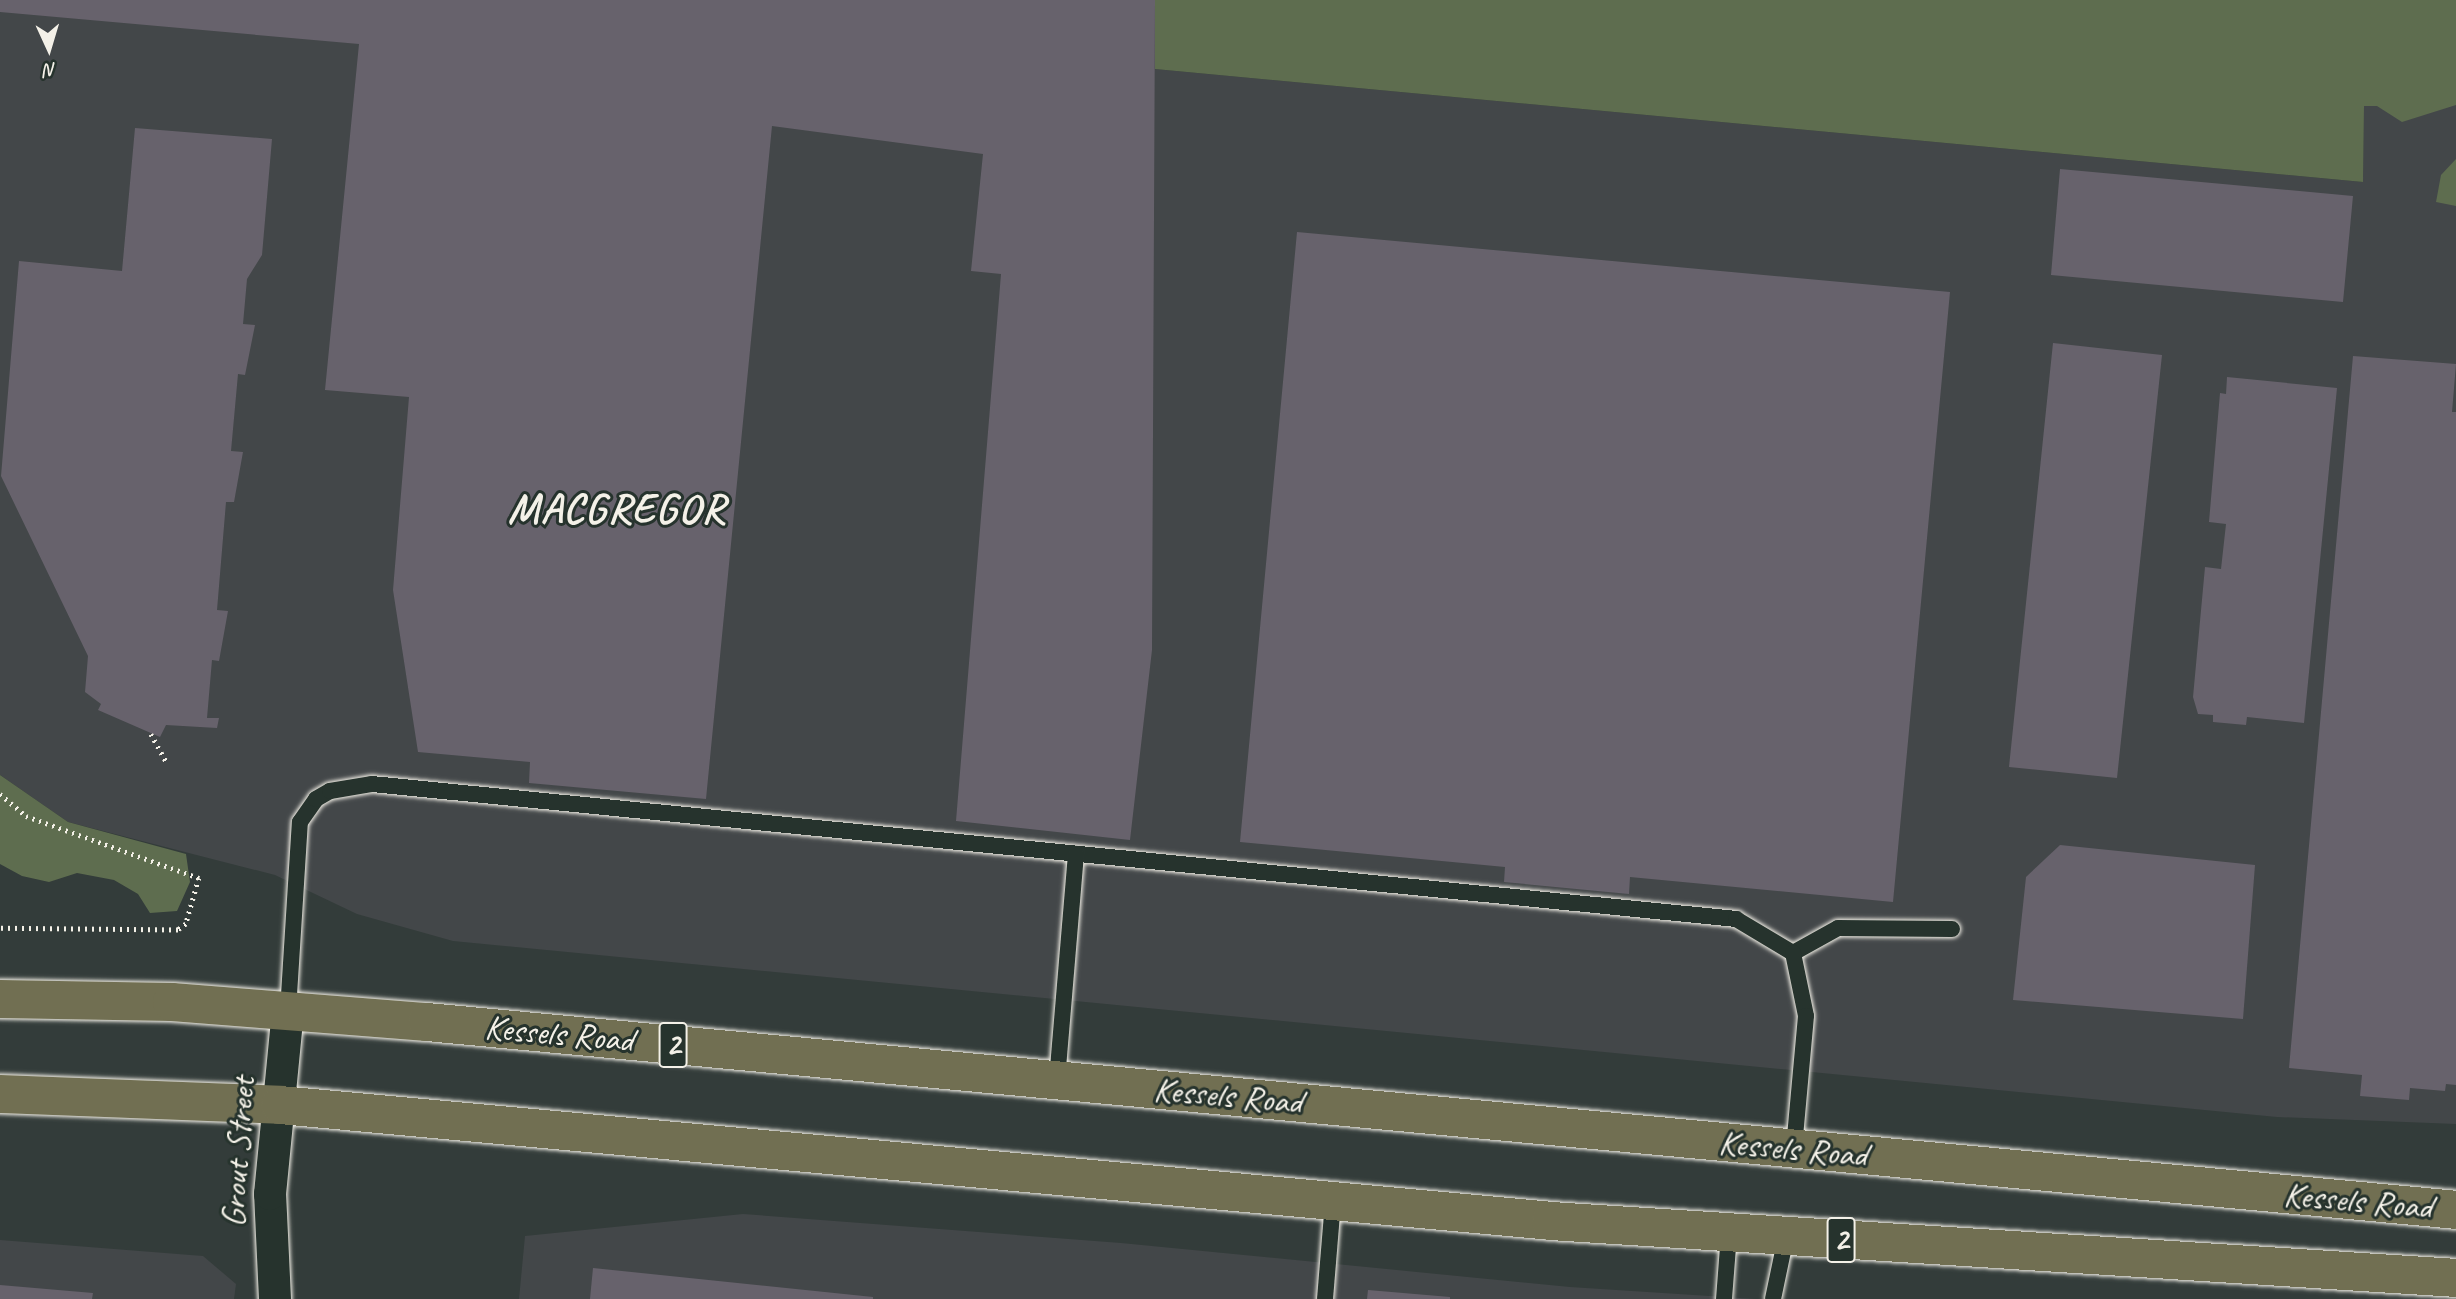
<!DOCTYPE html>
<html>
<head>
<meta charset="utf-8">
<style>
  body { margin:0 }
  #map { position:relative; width:2456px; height:1299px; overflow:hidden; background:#333c3a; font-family:Caveat,sans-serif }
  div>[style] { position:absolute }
  .built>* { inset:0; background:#434749 }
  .green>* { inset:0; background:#5e6d4f }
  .building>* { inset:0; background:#67626c }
  .path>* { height:4.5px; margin-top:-2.25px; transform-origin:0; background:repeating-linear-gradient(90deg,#f4f1e8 0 2px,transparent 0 7px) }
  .roads { filter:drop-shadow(0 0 2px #f4f1e8) drop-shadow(0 0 2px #f4f1e8) }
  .service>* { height:16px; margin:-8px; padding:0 8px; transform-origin:8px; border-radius:8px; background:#26332d }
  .minor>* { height:32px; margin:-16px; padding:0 16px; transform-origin:16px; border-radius:16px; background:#26332d }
  .trunk>* { height:38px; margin:-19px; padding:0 19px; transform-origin:19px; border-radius:19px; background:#716f52 }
  span { translate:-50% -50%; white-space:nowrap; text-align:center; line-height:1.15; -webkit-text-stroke:6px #26332d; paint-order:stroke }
  .shield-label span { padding:2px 5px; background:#26332d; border:2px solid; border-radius:5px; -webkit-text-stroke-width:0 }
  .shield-label { font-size:33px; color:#f4f1e8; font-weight:700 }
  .street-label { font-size:35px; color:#f4f1e8 }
  .district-label { font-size:42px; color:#f4f1e8; font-weight:700; letter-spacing:2px }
  .north { position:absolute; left:14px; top:14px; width:70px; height:70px; -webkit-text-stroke:5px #26332d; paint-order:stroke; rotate:176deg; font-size:19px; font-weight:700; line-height:28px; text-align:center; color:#f4f1e8 }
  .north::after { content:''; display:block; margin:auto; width:24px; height:32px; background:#f4f1e8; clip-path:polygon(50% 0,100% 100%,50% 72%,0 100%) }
</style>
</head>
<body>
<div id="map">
  <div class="built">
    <i style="clip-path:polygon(0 0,1155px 0,1155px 69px,2363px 182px,2364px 0,2456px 0,2456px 1124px,2277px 1117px,453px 941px,357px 914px,275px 875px,68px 822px,0 775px)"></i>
    <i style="clip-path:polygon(743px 1214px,1121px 1243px,1570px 1287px,1756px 1299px,519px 1299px,525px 1236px)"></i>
    <i style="clip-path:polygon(0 1240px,203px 1256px,236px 1284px,234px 1299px,0 1299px)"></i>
  </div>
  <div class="green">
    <i style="clip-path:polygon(1155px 0,2456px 0,2456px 105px,2402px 122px,2377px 106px,2364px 106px,2363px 182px,1155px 69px)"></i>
    <i style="clip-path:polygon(2456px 159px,2456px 206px,2436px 202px,2441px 175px)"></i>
    <i style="clip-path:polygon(0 775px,68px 822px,186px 854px,190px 882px,177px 911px,150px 913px,138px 894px,114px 880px,77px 873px,49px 882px,22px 876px,0 864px)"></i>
  </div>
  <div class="building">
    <i style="clip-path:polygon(0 0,1155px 0,1152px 650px,1130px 840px,956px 821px,1001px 274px,971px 271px,983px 154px,772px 126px,706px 799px,529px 783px,530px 762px,418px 752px,393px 590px,409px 397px,325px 390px,359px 44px,0 12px)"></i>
    <i style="clip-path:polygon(135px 128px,272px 139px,262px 255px,247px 279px,243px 324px,255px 325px,245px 375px,238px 374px,231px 451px,243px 452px,234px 502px,226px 502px,217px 610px,228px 611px,219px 661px,212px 660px,207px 718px,219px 718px,217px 728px,166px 725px,160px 737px,98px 710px,101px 704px,85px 692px,88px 656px,1px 476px,19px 261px,122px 271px)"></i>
    <i style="clip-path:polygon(2060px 169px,2353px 196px,2343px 302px,2051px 275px)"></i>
    <i style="clip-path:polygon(1297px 232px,1950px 292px,1893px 902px,1630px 877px,1629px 894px,1504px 882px,1505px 867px,1240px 842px)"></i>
    <i style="clip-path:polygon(2053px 343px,2162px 355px,2117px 778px,2009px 767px)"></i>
    <i style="clip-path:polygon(2353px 356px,2456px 364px,2452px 412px,2456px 412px,2456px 1085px,2446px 1084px,2445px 1091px,2410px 1088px,2409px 1100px,2360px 1096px,2362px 1075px,2289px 1068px)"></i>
    <i style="clip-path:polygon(2227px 377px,2337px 388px,2304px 723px,2247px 717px,2246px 725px,2213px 722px,2213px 715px,2198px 714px,2193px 697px,2205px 567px,2221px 569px,2226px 524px,2209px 522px,2220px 393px,2226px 394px)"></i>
    <i style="clip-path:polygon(2060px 845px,2255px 865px,2243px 1019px,2013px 1000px,2026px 877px)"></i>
    <i style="clip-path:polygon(593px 1268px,873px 1297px,873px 1299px,590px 1299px)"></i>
    <i style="clip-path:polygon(0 1285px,93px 1293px,92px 1299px,0 1299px)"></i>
    <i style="clip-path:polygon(1368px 1290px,1450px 1297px,1450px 1299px,1367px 1299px)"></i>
  </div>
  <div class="path">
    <i style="left:151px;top:734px;width:31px;rotate:61deg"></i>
    <i style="left:0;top:794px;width:34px;rotate:40deg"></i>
    <i style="left:26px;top:816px;width:184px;rotate:19.7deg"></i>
    <i style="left:199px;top:878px;width:48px;rotate:105.8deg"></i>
    <i style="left:186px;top:924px;width:10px;rotate:143deg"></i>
    <i style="left:178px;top:930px;width:178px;rotate:-179.4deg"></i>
  </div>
  <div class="roads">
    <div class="service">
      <i style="left:1793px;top:953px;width:51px;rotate:-29.1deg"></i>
      <i style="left:1838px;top:928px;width:114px;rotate:0.5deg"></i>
      <i style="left:288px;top:1011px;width:189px;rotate:-86.4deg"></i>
      <i style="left:300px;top:822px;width:28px;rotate:-55deg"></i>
      <i style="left:316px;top:799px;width:16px;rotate:-30deg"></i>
      <i style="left:330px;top:791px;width:43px;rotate:-9.5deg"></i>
      <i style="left:372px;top:784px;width:1371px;rotate:5.65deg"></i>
      <i style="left:1736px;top:919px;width:66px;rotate:30.8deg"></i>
      <i style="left:1793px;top:953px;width:64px;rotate:78.3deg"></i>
      <i style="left:1806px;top:1016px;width:134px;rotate:95.2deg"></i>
      <i style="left:1057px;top:1080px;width:227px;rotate:-85.2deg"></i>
      <i style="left:1325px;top:1299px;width:98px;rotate:-85.3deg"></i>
      <i style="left:1724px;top:1299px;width:65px;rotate:-85.6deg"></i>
      <i style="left:1773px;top:1299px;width:63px;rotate:-78.2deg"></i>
    </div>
    <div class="minor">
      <i style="left:275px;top:1299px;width:105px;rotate:-92.7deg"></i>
      <i style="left:270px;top:1194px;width:184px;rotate:-84.4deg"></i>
    </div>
    <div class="trunk">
      <i style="left:0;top:999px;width:172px;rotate:1deg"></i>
      <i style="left:172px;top:1002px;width:256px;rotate:4.5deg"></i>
      <i style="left:427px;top:1022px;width:2038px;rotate:5.29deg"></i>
      <i style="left:0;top:1094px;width:280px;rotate:2.2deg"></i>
      <i style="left:280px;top:1105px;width:1276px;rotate:5.21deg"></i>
      <i style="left:1551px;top:1221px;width:907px;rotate:3.6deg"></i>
    </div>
  </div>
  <div class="shield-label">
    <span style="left:673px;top:1045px">2</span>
    <span style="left:1841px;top:1240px">2</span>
  </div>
  <div class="street-label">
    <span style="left:559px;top:1034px;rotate:5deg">Kessels Road</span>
    <span style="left:1228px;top:1096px;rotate:5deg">Kessels Road</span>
    <span style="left:1793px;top:1149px;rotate:5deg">Kessels Road</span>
    <span style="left:238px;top:1152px;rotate:-86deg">Grout Street</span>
    <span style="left:2358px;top:1201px;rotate:5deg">Kessels Road</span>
  </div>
  <div class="district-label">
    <span style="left:617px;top:509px">MACGREGOR</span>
  </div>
  <div class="north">N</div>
</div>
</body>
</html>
